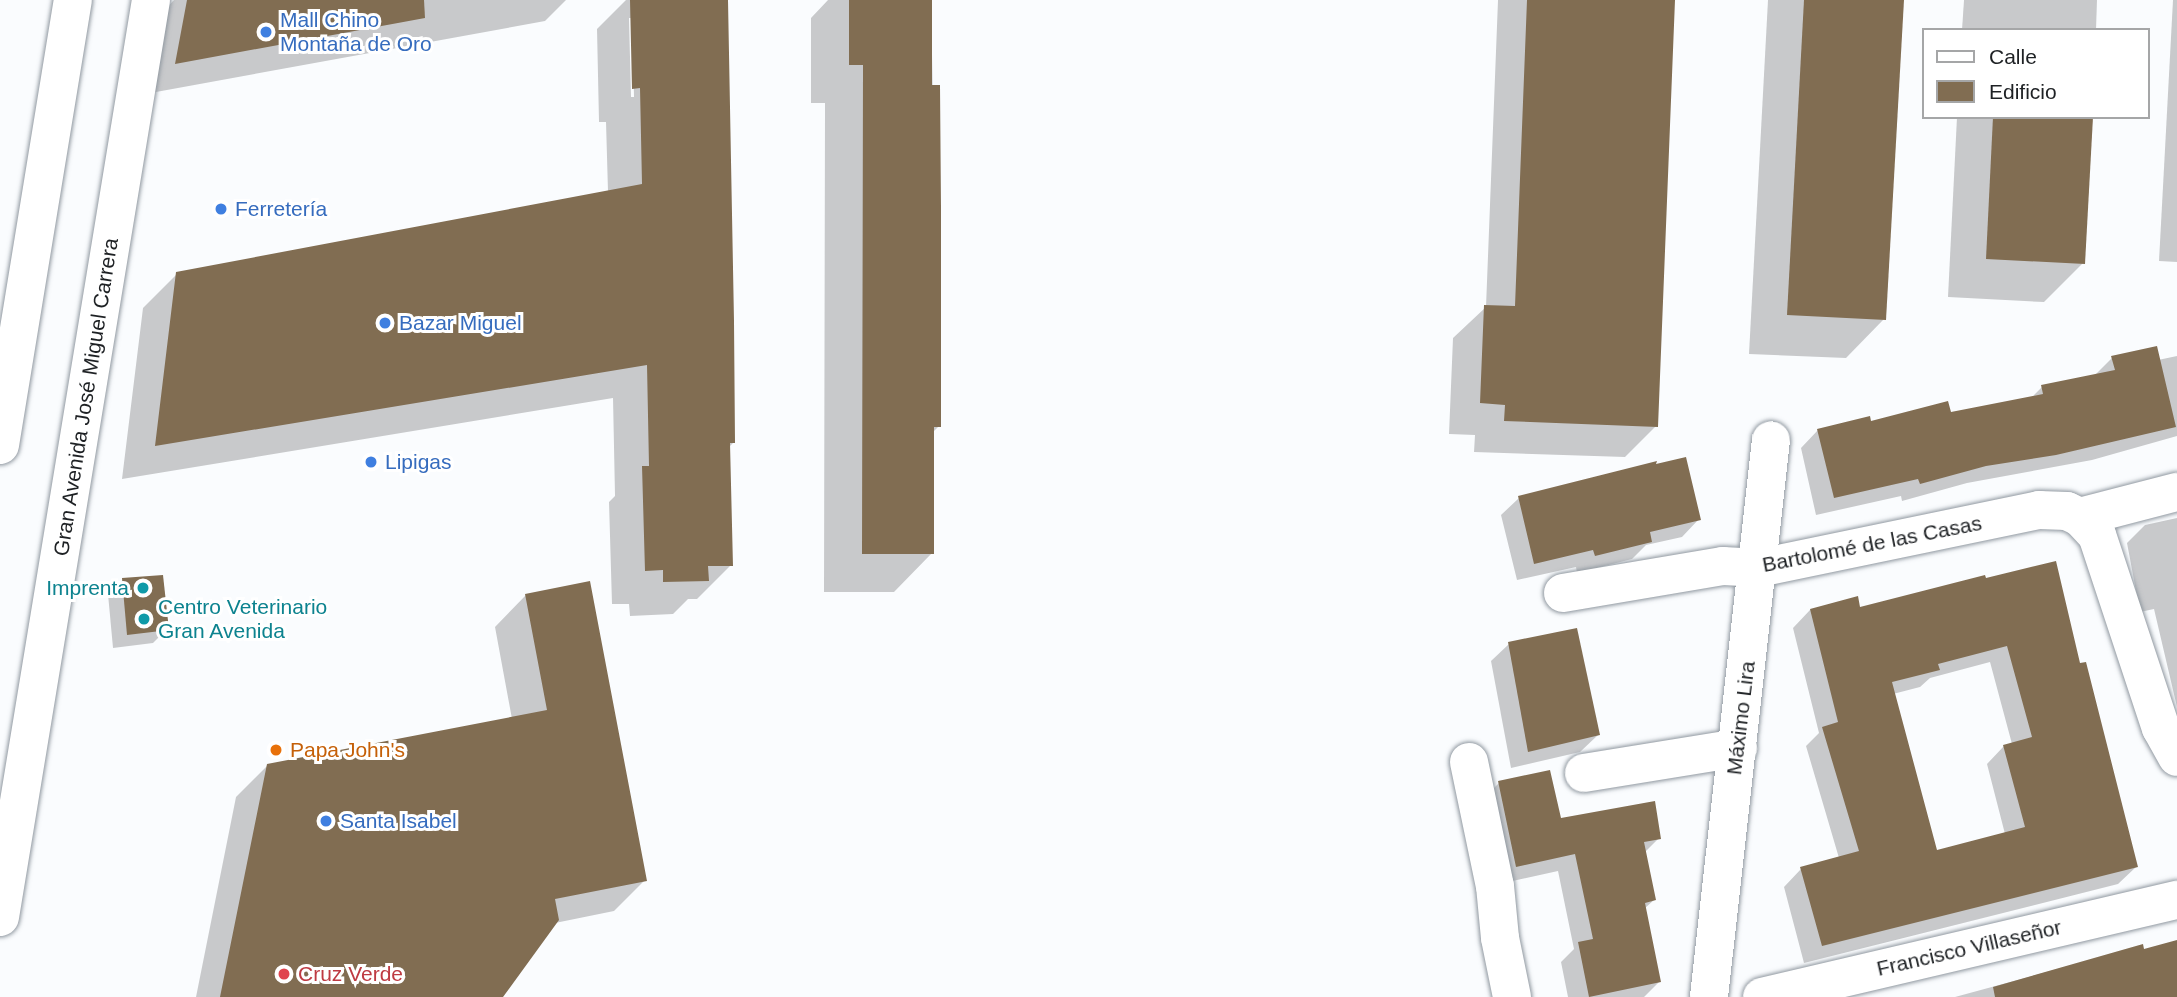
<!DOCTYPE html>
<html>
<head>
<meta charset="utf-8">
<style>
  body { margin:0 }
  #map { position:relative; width:2177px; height:997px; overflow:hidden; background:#fafcfe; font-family:Arial,sans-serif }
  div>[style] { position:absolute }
  .shadow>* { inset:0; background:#0003 }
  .building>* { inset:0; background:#816d52 }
  .roads { filter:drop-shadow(0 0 2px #9199a1) drop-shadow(0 0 2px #9199a1) }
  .minor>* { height:38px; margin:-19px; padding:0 19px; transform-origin:19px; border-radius:19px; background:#fff }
  .primary>* { height:38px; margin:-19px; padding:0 19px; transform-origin:19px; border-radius:19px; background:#fff }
  .dots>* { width:19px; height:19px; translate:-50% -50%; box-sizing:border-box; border:4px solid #fff; border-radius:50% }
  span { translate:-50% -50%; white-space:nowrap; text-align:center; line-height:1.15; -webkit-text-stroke:6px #fff; paint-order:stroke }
  .shop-label { font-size:21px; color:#366cbe }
  .left { translate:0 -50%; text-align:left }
  .street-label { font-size:21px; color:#1e2124 }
  .culture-label { font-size:21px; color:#0d838f }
  .right { translate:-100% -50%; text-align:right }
  .food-label { font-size:21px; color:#c56008 }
  .health-label { font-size:21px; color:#be3a42 }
  .legend { position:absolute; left:1922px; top:28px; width:228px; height:91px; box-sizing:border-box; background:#fff; border:2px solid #a5a6a7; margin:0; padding:9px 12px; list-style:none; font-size:21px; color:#1e2124 }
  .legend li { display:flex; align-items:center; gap:14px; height:35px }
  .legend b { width:35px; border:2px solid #a5a6a7 }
</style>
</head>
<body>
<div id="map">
  <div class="shadow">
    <i style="clip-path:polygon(174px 0,566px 0,545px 21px,145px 94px,159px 16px)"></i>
    <i style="clip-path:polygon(evenodd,626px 0,726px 0,733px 443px,728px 448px,731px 565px,697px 599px,688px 599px,673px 614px,630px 616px,629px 604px,612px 604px,609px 502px,615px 496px,613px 398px,122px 479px,143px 308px,177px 274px,608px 192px,606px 122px,599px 122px,597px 29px,626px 0,629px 18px,632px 18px,634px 97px,631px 97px,629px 18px)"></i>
    <i style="clip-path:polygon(828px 0,931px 0,939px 426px,933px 432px,932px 553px,894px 592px,824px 592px,825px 103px,811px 103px,811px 18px)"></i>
    <i style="clip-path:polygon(1498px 0,1674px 0,1656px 426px,1625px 457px,1474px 452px,1475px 435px,1449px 434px,1453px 338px,1486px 307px)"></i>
    <i style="clip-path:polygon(1768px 0,1902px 0,1884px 319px,1846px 358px,1749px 354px)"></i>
    <i style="clip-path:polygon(1964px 0,2097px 0,2096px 30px,1962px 30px)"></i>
    <i style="clip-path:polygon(2173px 0,2177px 0,2177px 262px,2159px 261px)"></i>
    <i style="clip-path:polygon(1957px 117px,2091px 117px,2083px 263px,2044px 302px,1948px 297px)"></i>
    <i style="clip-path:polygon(2177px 356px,2177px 436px,2092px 460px,1967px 483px,1902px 501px,1901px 496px,1816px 515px,1801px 448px,1818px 430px,1950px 414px,2031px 398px,2042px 387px,2094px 376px,2112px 358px,2158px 360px)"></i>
    <i style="clip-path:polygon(1519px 498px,1699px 519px,1682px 537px,1646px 545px,1632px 559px,1577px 573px,1576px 567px,1517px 580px,1501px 515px)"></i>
    <i style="clip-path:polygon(2177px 518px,2177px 707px,2154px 609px,2140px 612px,2127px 543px,2145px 525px)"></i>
    <i style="clip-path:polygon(evenodd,1984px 577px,2078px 665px,2136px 867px,2118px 884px,1804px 963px,1784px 887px,1801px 869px,1839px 858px,1806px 746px,1819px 733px,1793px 628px,1810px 610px,1859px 609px,1984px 577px,1990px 662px,2012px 744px,2004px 746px,1987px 764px,2005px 834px,1936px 852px,1893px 694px,1920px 687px,1930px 678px,1990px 662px)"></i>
    <i style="clip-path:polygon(123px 580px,167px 629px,153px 643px,113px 648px,108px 594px)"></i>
    <i style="clip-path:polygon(526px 595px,645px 880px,614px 911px,555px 923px,501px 997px,196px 997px,236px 797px,268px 765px,512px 719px,495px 627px)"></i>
    <i style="clip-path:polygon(1509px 644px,1598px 735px,1580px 752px,1511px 768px,1491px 661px)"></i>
    <i style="clip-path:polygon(1499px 783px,1559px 820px,1659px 838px,1644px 853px,1654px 900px,1644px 909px,1659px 982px,1644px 997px,1568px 997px,1561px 962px,1574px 949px,1558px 871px,1499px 884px,1481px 801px)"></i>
    <i style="clip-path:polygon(2177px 942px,2177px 997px,1955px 997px,2142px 946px,2143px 951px)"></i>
  </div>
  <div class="building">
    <i style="clip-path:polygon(187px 0,424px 0,425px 18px,175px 64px)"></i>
    <i style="clip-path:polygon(630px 0,728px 0,734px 321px,735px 443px,730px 443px,733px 566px,708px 566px,709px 581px,663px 582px,663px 570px,645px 571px,642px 466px,649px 466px,647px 365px,155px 446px,176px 272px,642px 184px,640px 88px,632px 89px)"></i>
    <i style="clip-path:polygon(849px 0,932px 0,932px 85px,940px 85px,941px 208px,941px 427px,934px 427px,934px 554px,862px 554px,863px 65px,849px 65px)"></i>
    <i style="clip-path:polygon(1527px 0,1675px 0,1658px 427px,1504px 421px,1505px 405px,1480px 403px,1484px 305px,1515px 306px)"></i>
    <i style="clip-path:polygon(1804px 0,1904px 0,1886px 320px,1787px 315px)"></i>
    <i style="clip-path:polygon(1993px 117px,2093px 117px,2085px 264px,1986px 259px)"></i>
    <i style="clip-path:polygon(2157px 346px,2176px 427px,2056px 455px,1986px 466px,1920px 484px,1918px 479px,1834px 498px,1817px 429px,1870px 416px,1871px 421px,1948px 401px,1951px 412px,2043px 394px,2041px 385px,2115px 370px,2111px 356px)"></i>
    <i style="clip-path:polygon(1686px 457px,1701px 520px,1650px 532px,1652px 542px,1595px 556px,1593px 550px,1534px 564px,1518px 496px,1657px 461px,1656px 464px)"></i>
    <i style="clip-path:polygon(evenodd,2056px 561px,2080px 663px,2086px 662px,2138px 867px,1822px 946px,1800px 867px,1859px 851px,1822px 727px,1838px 722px,1810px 609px,1858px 596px,1860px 607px,1985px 575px,1986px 578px,2056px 561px,2007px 646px,2032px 737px,2003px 745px,2025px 827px,1937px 850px,1892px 682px,1940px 670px,1938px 664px,2007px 646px)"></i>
    <i style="clip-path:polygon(163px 575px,169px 630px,127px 635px,122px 578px)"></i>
    <i style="clip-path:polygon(590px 581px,647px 881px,555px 899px,559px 920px,503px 997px,220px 997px,267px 764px,547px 710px,525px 594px)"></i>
    <i style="clip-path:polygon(1577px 628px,1600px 735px,1528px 752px,1508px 642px)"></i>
    <i style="clip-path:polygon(1550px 770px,1561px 818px,1655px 801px,1661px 839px,1644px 842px,1656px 900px,1645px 903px,1661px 982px,1589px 997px,1578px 942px,1593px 939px,1575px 854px,1516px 867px,1498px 781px)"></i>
    <i style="clip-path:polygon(2177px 940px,2177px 997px,1995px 997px,1993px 987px,2143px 944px,2144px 949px)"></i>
  </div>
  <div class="roads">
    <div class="minor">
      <i style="left:2080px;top:517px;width:100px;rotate:-14.5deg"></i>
      <i style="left:1563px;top:593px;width:162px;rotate:-9.6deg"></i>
      <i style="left:1723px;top:566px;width:36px;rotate:3deg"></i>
      <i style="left:1759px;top:568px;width:286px;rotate:-11.7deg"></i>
      <i style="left:2039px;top:510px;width:28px;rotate:2deg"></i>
      <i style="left:2067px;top:511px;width:14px;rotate:25deg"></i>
      <i style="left:2080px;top:517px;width:25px;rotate:47deg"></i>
      <i style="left:2097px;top:535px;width:203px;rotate:71.7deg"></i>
      <i style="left:2161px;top:728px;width:33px;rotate:61deg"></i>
      <i style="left:1469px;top:762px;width:127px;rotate:78.2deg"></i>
      <i style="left:1495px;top:886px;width:52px;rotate:84.5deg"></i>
      <i style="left:1500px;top:938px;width:60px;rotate:78.5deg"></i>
      <i style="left:1584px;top:773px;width:156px;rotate:-9.2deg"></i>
      <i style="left:1709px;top:997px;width:560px;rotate:-83.65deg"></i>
      <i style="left:1762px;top:997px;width:426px;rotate:-13.2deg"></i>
    </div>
    <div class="primary">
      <i style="left:0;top:445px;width:451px;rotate:-80.7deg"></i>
      <i style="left:0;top:917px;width:929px;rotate:-80.65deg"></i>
    </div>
  </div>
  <div class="dots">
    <i style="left:266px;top:32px;background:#3f7fe0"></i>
    <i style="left:221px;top:209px;background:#3f7fe0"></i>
    <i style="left:385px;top:323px;background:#3f7fe0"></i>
    <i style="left:371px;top:462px;background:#3f7fe0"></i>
    <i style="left:143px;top:588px;background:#0f9aa8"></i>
    <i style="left:144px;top:619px;background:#0f9aa8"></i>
    <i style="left:276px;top:750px;background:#e8710a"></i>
    <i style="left:326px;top:821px;background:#3f7fe0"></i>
    <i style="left:284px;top:974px;background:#e0444e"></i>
  </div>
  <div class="shop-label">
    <span class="left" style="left:280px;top:32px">Mall Chino<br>Montaña de Oro</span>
    <span class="left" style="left:235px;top:209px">Ferretería</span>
    <span class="left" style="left:399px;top:323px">Bazar Miguel</span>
    <span class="left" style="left:385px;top:462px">Lipigas</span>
    <span class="left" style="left:340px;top:821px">Santa Isabel</span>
  </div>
  <div class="street-label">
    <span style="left:86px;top:397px;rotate:-81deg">Gran Avenida José Miguel Carrera</span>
    <span style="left:1872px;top:544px;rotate:-11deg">Bartolomé de las Casas</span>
    <span style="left:1741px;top:718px;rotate:-83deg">Máximo Lira</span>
    <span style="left:1969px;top:948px;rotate:-13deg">Francisco Villaseñor</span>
  </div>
  <div class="culture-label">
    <span class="right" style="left:129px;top:588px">Imprenta</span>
    <span class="left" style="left:158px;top:619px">Centro Veterinario<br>Gran Avenida</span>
  </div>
  <div class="food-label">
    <span class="left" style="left:290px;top:750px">Papa John's</span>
  </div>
  <div class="health-label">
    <span class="left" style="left:298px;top:974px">Cruz Verde</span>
  </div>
  <ul class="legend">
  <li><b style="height:9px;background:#fff"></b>Calle</li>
  <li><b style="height:19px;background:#816d52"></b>Edificio</li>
  </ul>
</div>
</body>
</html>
